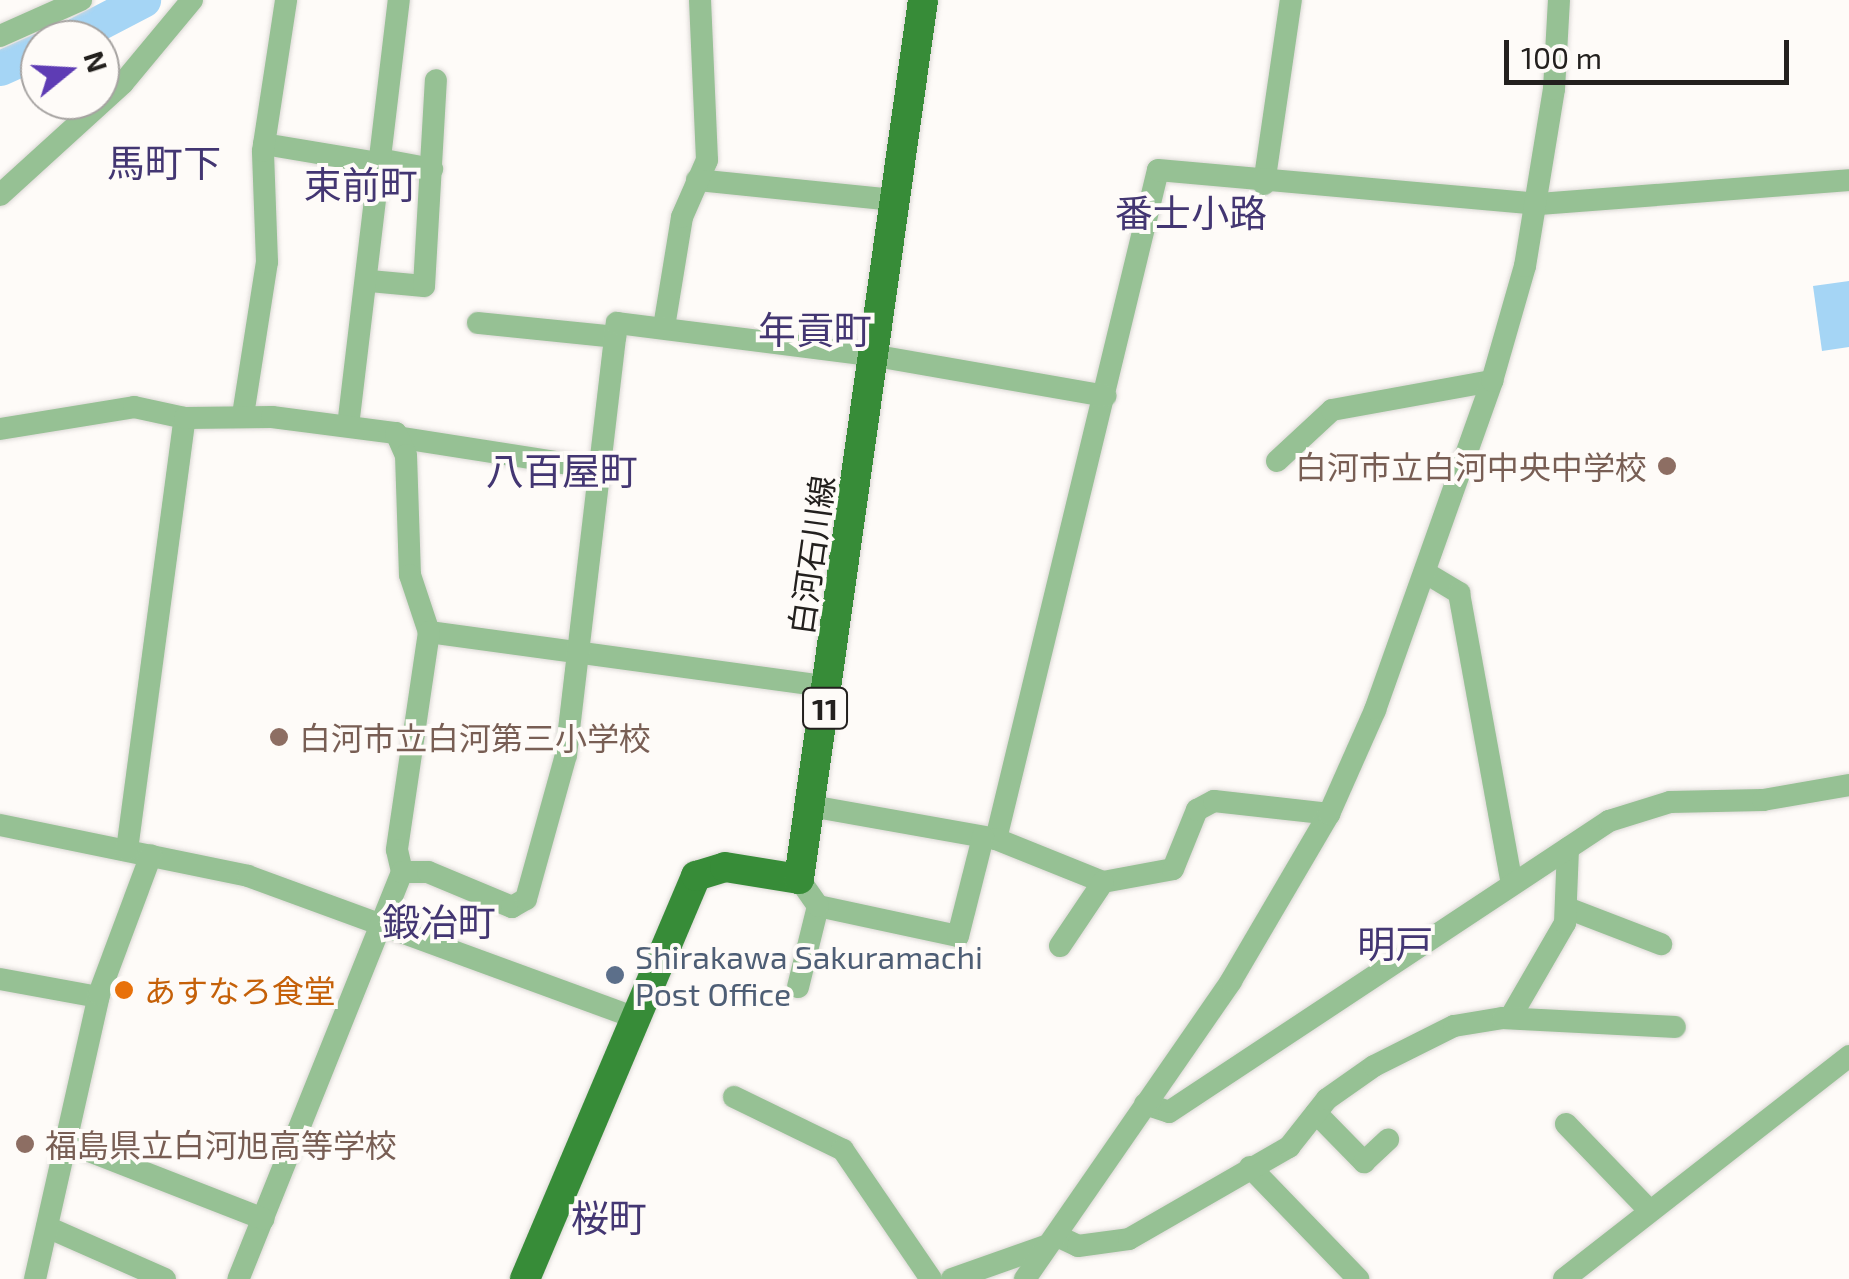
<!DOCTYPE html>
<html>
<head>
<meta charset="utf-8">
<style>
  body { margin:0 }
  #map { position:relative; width:1849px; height:1279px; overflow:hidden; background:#fefbf8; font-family:"Exo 2","Noto Sans JP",sans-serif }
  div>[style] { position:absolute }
  .water>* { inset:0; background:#a5d5f5 }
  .river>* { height:35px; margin:-17.5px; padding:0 17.5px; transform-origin:17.5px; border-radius:17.5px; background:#a5d5f5 }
  .roads { filter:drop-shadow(0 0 2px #dbd8d5) drop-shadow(0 0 2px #dbd8d5) }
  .minor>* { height:22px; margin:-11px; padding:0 11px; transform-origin:11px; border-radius:11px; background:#96c194 }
  .major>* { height:30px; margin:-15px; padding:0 15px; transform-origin:15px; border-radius:15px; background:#378c38 }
  .dots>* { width:28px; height:28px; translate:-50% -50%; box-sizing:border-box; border:5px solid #fefbf8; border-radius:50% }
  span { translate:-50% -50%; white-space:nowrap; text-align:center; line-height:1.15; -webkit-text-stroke:8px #fefbf8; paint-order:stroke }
  .shield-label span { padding:2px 8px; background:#fefbf8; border:2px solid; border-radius:8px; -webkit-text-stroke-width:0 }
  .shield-label { font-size:30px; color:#23201e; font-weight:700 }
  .education-label { font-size:32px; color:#785e54 }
  .right { translate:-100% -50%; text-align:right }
  .left { translate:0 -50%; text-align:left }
  .street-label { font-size:32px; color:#23201e }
  .service-label { font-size:32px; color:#4e5e75 }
  .food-label { font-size:32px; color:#c56008 }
  .quarter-label { font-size:38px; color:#433672 }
  .north { position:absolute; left:20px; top:20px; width:100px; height:100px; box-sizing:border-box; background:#fefbf8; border:2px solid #a6a3a1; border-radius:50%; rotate:72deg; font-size:28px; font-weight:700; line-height:40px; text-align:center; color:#23201e }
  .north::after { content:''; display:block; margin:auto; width:35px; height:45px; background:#5e3cb4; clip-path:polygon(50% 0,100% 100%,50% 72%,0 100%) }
  .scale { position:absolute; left:1504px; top:40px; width:285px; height:45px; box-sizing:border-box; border:5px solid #23201e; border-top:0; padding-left:12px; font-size:30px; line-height:35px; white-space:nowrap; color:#23201e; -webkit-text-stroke:8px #fefbf8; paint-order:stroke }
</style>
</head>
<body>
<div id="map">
  <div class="water">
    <i style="clip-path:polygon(1849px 281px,1849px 347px,1822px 351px,1813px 286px)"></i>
  </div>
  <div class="river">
    <i style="left:66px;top:40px;width:87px;rotate:-27.5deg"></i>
    <i style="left:0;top:68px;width:44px;rotate:-24.2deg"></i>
  </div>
  <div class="roads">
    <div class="minor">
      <i style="left:0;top:36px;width:89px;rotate:-24deg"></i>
      <i style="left:264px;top:144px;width:122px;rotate:9.5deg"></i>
      <i style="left:384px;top:160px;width:49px;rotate:10.6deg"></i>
      <i style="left:697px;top:180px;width:199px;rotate:5.8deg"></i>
      <i style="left:1264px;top:184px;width:186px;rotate:-81.7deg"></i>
      <i style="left:0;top:195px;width:166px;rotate:-42.3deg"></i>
      <i style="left:123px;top:83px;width:108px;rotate:-50.3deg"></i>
      <i style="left:370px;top:281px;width:54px;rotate:5.3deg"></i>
      <i style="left:424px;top:286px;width:206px;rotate:-86.7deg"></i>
      <i style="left:478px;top:323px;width:138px;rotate:5.8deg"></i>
      <i style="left:664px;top:327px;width:111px;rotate:-80.7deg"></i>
      <i style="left:682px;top:217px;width:62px;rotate:-66.3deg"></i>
      <i style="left:707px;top:160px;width:160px;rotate:-92.5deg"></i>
      <i style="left:243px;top:415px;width:155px;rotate:-81.1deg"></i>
      <i style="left:267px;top:262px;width:111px;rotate:-92.1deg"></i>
      <i style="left:263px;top:151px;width:153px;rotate:-81.3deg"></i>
      <i style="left:348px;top:426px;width:429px;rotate:-83.2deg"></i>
      <i style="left:0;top:429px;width:136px;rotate:-9.3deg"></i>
      <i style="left:134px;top:407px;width:52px;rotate:12.2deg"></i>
      <i style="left:403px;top:438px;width:201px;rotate:8.9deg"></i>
      <i style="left:1277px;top:461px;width:75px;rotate:-42.8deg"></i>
      <i style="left:1332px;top:410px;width:163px;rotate:-10.3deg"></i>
      <i style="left:1426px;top:573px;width:39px;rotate:31deg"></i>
      <i style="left:1459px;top:593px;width:296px;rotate:79.7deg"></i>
      <i style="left:429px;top:632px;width:403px;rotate:7.8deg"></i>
      <i style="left:811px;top:806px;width:188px;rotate:10.1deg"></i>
      <i style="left:996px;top:839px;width:688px;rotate:-76.39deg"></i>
      <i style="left:1158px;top:170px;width:383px;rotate:5.1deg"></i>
      <i style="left:1539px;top:204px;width:311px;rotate:-4.4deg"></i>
      <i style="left:0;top:825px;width:253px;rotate:11.6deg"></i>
      <i style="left:248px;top:876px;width:413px;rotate:20.1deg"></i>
      <i style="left:996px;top:839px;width:115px;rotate:21.9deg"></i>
      <i style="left:1103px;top:882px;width:71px;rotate:-10.5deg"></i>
      <i style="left:1173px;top:869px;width:64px;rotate:-67.9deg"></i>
      <i style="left:1197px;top:810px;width:19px;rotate:-28deg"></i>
      <i style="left:1214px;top:801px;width:116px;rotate:6.4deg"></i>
      <i style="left:127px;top:850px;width:436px;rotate:-82.4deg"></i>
      <i style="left:185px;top:418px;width:87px;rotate:-0.7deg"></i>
      <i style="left:272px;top:417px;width:125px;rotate:7.4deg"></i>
      <i style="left:396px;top:433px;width:24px;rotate:66deg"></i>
      <i style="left:406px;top:455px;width:120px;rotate:88.1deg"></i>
      <i style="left:410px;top:575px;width:60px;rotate:71.6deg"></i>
      <i style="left:429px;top:632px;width:220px;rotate:98.4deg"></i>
      <i style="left:397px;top:850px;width:23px;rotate:77deg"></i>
      <i style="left:402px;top:872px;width:439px;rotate:111.9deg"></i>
      <i style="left:402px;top:872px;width:26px"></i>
      <i style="left:428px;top:872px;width:91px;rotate:22.6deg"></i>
      <i style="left:512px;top:907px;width:16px;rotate:-30deg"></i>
      <i style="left:526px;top:899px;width:149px;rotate:-74.5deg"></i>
      <i style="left:566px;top:755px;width:435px;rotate:-83.3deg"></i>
      <i style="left:617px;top:323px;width:256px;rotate:7.2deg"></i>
      <i style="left:871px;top:355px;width:238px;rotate:9.9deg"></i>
      <i style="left:818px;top:906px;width:143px;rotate:12.1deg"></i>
      <i style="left:958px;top:936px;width:102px;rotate:-75.8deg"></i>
      <i style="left:1567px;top:908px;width:101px;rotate:21deg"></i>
      <i style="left:1060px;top:946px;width:77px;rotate:-56.1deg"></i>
      <i style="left:0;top:979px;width:100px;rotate:10.4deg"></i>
      <i style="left:798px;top:987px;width:83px;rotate:-76.1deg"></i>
      <i style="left:818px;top:906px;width:33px;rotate:-125deg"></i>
      <i style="left:1510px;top:1018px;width:110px;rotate:-59.9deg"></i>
      <i style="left:1565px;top:923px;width:75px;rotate:-87.7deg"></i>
      <i style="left:734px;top:1097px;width:121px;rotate:25.9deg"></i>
      <i style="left:843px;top:1150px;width:156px;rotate:55.7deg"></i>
      <i style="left:1145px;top:1104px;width:25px;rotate:18deg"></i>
      <i style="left:1169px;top:1112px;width:528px;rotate:-33.48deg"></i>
      <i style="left:1609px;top:821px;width:64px;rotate:-17.3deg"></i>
      <i style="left:1670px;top:802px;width:93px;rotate:-1.2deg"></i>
      <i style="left:1763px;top:800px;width:87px;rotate:-9.9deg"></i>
      <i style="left:1316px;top:1113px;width:69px;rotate:45.6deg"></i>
      <i style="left:1364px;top:1162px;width:33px;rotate:-43deg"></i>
      <i style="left:1566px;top:1124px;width:121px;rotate:46deg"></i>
      <i style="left:66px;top:1142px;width:212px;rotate:21.3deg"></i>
      <i style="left:1250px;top:1167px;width:156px;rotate:46deg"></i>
      <i style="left:47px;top:1227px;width:129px;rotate:23.8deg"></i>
      <i style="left:1057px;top:1236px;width:23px;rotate:25deg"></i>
      <i style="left:1078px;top:1246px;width:51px;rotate:-7.8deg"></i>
      <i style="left:1129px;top:1239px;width:185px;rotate:-29.9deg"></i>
      <i style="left:1289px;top:1147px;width:61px;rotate:-51.6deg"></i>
      <i style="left:1327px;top:1099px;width:57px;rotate:-35.1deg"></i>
      <i style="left:1374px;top:1066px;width:89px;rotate:-26.6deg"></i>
      <i style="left:1454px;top:1026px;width:50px;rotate:-9.3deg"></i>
      <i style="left:1503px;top:1018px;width:172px;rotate:3deg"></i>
      <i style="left:35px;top:1279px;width:292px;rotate:-77.3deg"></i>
      <i style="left:99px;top:994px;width:148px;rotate:-69.5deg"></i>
      <i style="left:952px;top:1279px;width:99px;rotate:-19.5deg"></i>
      <i style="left:1025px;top:1279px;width:362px;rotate:-55.3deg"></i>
      <i style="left:1231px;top:981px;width:194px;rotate:-59.6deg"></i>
      <i style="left:1329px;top:814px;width:114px;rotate:-66.1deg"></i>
      <i style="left:1375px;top:710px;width:349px;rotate:-70.4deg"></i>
      <i style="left:1492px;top:381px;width:120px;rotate:-74deg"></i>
      <i style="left:1525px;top:266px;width:179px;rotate:-80.7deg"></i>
      <i style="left:1554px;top:89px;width:89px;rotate:-86.8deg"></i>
      <i style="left:1564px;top:1279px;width:362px;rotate:-38deg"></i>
    </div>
    <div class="major">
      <i style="left:525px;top:1279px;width:438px;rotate:-67deg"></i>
      <i style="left:696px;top:876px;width:30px;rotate:-17deg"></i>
      <i style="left:725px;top:867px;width:75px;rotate:9.2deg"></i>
      <i style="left:799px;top:879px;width:888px;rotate:-81.97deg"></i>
    </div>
  </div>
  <div class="dots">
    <i style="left:1667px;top:466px;background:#8d6e63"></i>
    <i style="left:279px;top:737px;background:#8d6e63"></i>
    <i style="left:615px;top:975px;background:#5c6f8a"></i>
    <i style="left:124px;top:990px;background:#e8710a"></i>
    <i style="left:25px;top:1144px;background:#8d6e63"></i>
  </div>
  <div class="shield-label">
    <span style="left:825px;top:708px">11</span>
  </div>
  <div class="education-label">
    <span class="right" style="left:1647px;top:466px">白河市立白河中央中学校</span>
    <span class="left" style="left:299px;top:737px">白河市立白河第三小学校</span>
    <span class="left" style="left:45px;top:1144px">福島県立白河旭高等学校</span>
  </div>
  <div class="street-label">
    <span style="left:811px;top:555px;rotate:-82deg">白河石川線</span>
  </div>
  <div class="service-label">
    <span class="left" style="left:635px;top:975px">Shirakawa Sakuramachi<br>Post Office</span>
  </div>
  <div class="food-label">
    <span class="left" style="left:144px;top:990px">あすなろ食堂</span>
  </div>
  <div class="quarter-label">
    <span style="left:164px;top:163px">馬町下</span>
    <span style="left:361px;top:185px">束前町</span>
    <span style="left:1191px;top:213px">番士小路</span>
    <span style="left:815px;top:330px">年貢町</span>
    <span style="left:562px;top:471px">八百屋町</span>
    <span style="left:439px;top:922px">鍛冶町</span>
    <span style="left:1395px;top:944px">明戸</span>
    <span style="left:609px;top:1218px">桜町</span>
  </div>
  <div class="north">N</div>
  <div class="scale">100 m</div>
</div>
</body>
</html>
